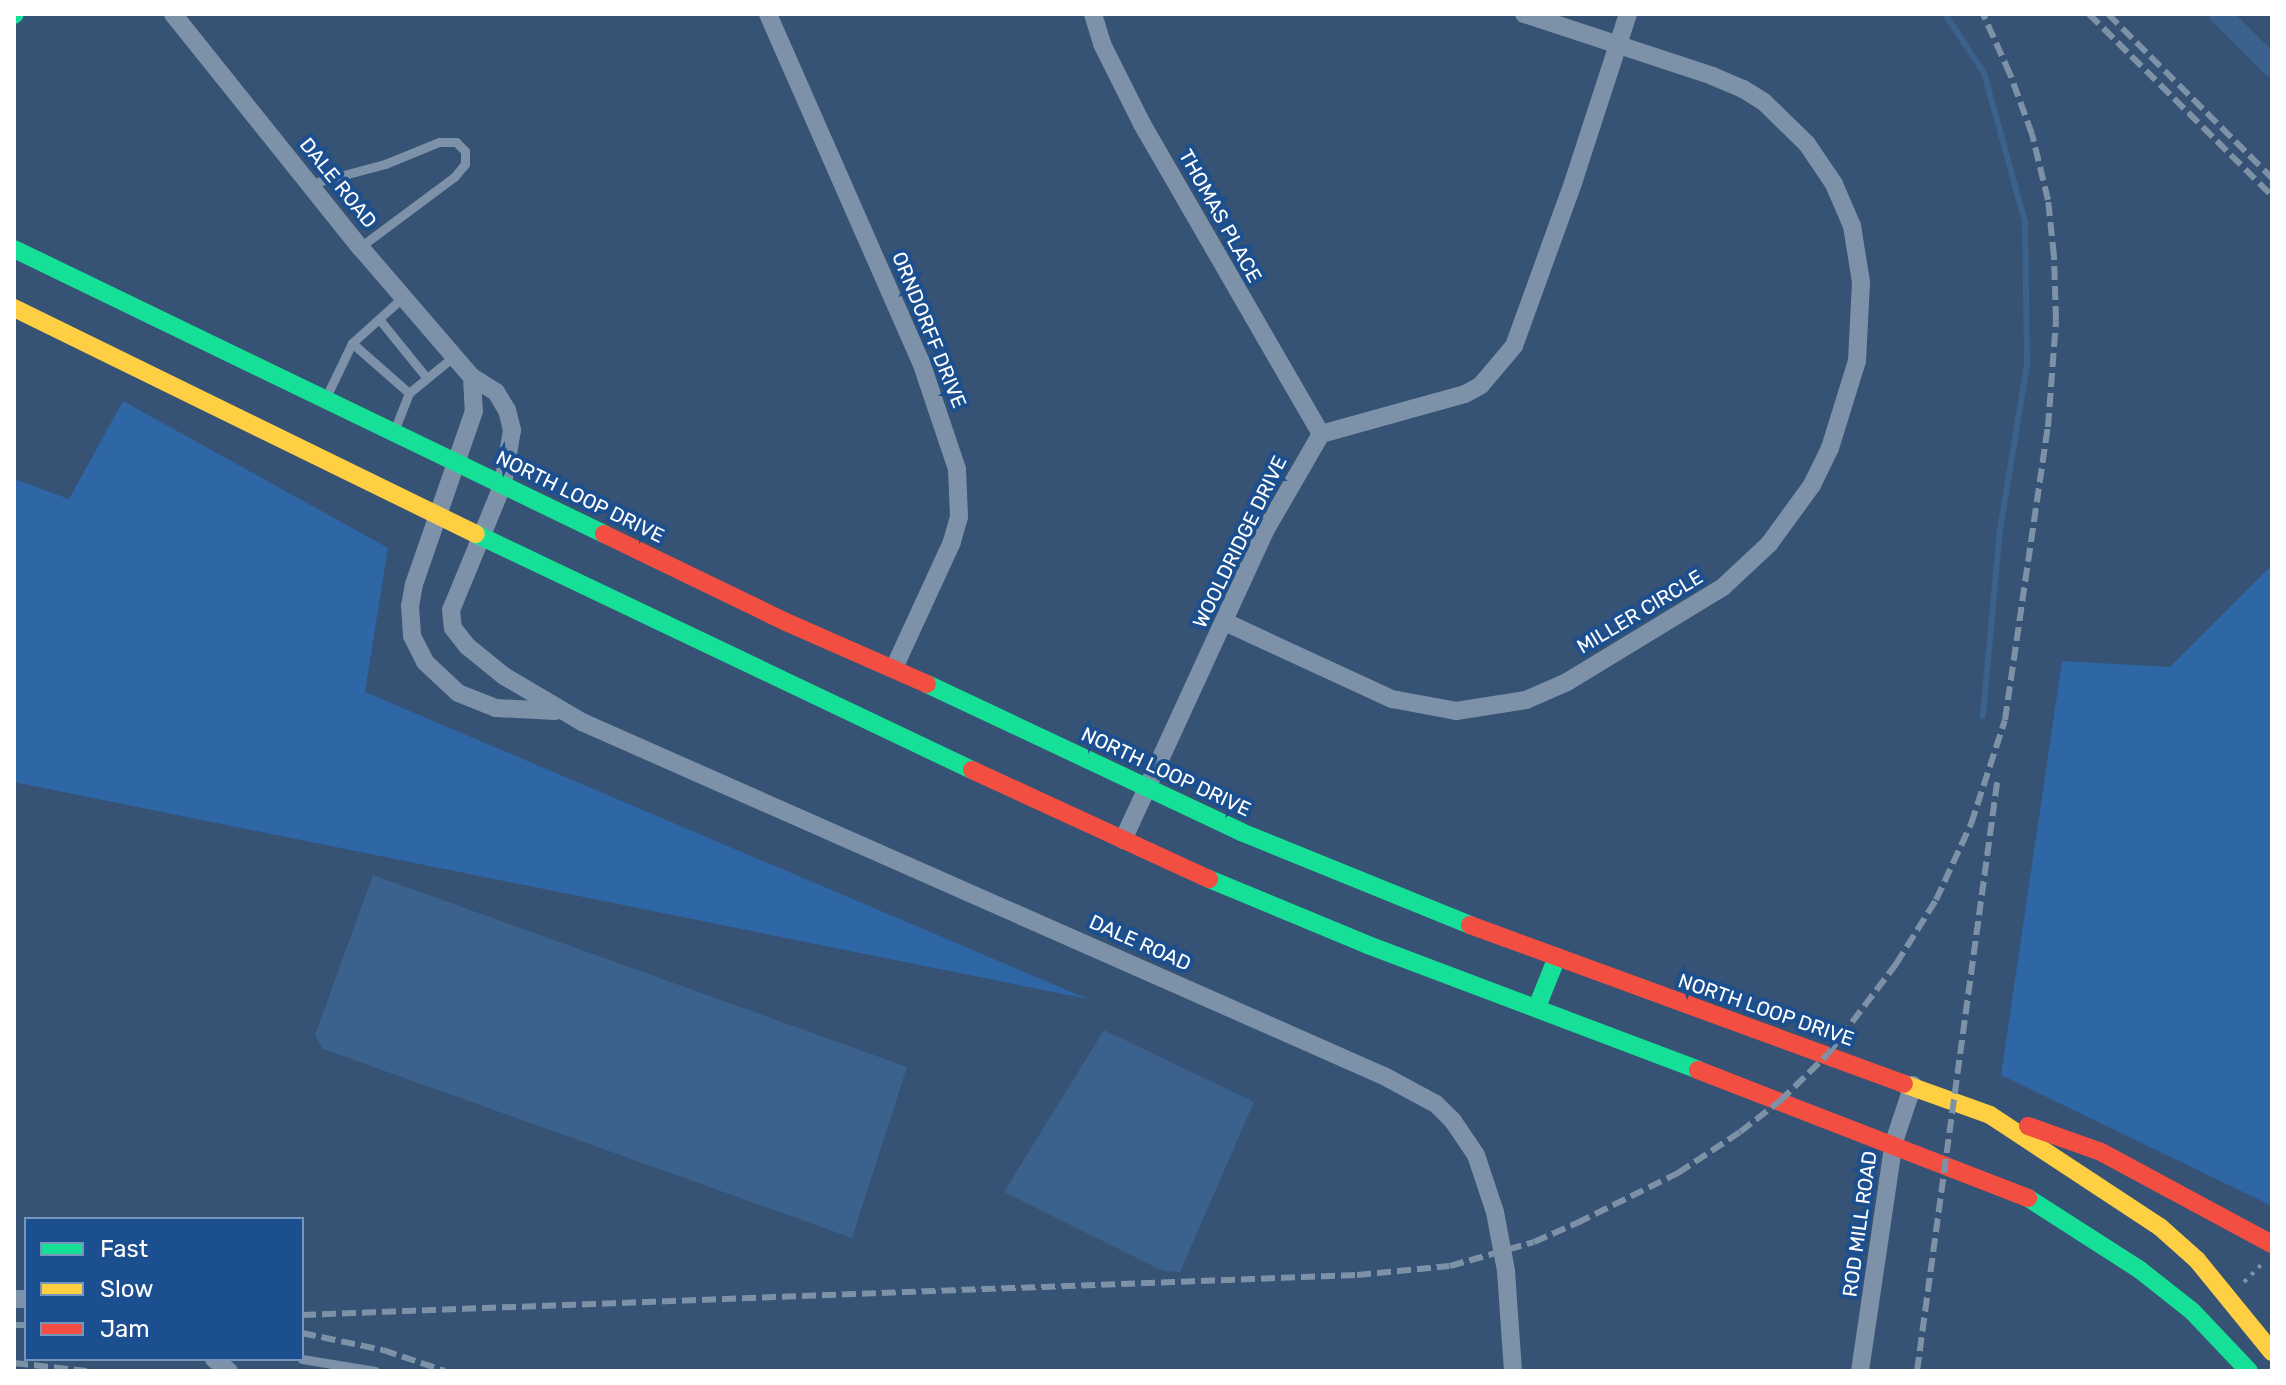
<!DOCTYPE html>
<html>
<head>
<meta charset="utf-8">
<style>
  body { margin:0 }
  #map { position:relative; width:2286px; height:1385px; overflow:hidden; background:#365274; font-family:Rubik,sans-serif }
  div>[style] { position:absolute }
  .green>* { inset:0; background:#2f66a5 }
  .water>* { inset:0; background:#3b618d }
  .stream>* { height:6px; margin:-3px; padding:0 3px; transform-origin:3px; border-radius:3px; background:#3b618d }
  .canal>* { height:22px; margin:-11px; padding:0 11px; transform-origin:11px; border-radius:11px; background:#3b618d }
  .path>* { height:4px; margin-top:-2px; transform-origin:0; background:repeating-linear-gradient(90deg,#7d92a8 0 4px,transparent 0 10px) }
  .lane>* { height:9px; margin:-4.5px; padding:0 4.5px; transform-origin:4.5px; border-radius:4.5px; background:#7d92a8 }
  .street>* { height:18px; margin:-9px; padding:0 9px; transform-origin:9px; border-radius:9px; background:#7d92a8 }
  .fast>* { height:18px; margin:-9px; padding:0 9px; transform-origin:9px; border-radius:9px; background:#16e098 }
  .slow>* { height:18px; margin:-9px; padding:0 9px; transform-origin:9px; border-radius:9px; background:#ffcf43 }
  .jam>* { height:18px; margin:-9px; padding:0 9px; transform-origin:9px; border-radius:9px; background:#f24e42 }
  .rail>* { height:6px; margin-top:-3px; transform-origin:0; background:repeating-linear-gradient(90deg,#7e92a7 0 14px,transparent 0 20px) }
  span { translate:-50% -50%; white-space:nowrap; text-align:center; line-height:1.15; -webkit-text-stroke:8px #1b4f8f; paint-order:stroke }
  .street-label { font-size:20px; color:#fff }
  .frame { position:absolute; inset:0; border:16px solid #fff; pointer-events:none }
  .legend { position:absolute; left:24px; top:1217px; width:280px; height:144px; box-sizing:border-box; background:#1b4f8f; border:2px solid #7695bc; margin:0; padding:10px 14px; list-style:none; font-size:24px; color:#fff }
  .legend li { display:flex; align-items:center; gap:16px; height:40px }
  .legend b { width:40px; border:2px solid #7695bc }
</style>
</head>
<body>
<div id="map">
  <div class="green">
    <i style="clip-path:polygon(123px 401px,388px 548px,365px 692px,1088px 999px,14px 782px,14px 479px,69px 499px)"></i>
    <i style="clip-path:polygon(2272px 565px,2272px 1206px,2001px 1075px,2062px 661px,2170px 667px)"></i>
  </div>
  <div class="water">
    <i style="clip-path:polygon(373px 875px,907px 1067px,852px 1238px,323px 1049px,315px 1035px)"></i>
    <i style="clip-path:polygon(1104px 1030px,1254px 1102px,1180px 1272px,1163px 1271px,1004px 1192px)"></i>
  </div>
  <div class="stream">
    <i style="left:1945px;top:14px;width:71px;rotate:56.5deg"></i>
    <i style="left:1984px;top:73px;width:155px;rotate:74.6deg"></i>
    <i style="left:2025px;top:222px;width:143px;rotate:89.2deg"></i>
    <i style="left:2027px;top:365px;width:166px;rotate:99.3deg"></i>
    <i style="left:2000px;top:529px;width:188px;rotate:95.2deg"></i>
  </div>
  <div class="canal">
    <i style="left:2220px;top:14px;width:74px;rotate:45deg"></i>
  </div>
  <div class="path">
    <i style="left:2244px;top:1282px;width:27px;rotate:-45deg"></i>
  </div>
  <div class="lane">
    <i style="left:310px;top:184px;width:78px;rotate:-14.9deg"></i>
    <i style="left:385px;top:164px;width:58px;rotate:-22.2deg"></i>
    <i style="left:439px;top:142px;width:17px"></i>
    <i style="left:456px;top:142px;width:13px;rotate:45deg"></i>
    <i style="left:465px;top:151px;width:13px;rotate:90deg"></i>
    <i style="left:465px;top:164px;width:17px;rotate:130deg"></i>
    <i style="left:454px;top:177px;width:117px;rotate:143.3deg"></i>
    <i style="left:379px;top:319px;width:75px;rotate:51deg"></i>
    <i style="left:352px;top:343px;width:76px;rotate:41.3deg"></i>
    <i style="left:327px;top:395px;width:58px;rotate:-64.3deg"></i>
    <i style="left:352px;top:343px;width:69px;rotate:-42deg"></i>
    <i style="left:394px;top:431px;width:41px;rotate:-68.5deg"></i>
    <i style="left:409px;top:393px;width:58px;rotate:-39.4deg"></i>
    <i style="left:302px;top:1359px;width:74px;rotate:9.3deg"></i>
  </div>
  <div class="street">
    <i style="left:173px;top:14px;width:299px;rotate:51.3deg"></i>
    <i style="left:360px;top:247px;width:172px;rotate:49.3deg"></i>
    <i style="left:472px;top:377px;width:28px;rotate:32deg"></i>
    <i style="left:496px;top:392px;width:21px;rotate:59deg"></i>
    <i style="left:507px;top:410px;width:21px;rotate:76deg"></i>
    <i style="left:512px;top:430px;width:55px;rotate:99.5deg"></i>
    <i style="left:503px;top:484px;width:136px;rotate:112.4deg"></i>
    <i style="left:451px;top:610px;width:18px;rotate:84deg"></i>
    <i style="left:453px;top:628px;width:23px;rotate:52deg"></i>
    <i style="left:467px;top:646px;width:48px;rotate:39deg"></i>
    <i style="left:504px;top:676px;width:91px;rotate:30.5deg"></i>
    <i style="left:582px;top:722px;width:877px;rotate:23.82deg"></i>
    <i style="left:1384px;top:1076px;width:59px;rotate:28.3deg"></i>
    <i style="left:1436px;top:1104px;width:24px;rotate:45deg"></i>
    <i style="left:1453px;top:1121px;width:41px;rotate:55.9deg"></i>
    <i style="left:1476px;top:1155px;width:60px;rotate:71.6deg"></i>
    <i style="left:1495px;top:1212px;width:60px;rotate:79.4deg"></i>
    <i style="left:1506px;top:1271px;width:100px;rotate:86deg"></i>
    <i style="left:768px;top:14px;width:380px;rotate:66.3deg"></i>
    <i style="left:921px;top:362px;width:113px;rotate:71.4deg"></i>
    <i style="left:957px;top:469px;width:48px;rotate:87.6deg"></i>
    <i style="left:959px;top:517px;width:26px;rotate:106deg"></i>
    <i style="left:952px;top:542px;width:139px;rotate:114.7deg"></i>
    <i style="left:1093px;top:14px;width:31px;rotate:73deg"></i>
    <i style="left:1102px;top:44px;width:89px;rotate:63.4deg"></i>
    <i style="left:1142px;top:124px;width:358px;rotate:60deg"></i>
    <i style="left:472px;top:377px;width:34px;rotate:87deg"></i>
    <i style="left:474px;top:411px;width:183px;rotate:109.1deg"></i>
    <i style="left:414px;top:584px;width:22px;rotate:100deg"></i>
    <i style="left:410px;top:606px;width:30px;rotate:86deg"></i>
    <i style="left:412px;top:636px;width:29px;rotate:63deg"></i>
    <i style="left:425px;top:662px;width:45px;rotate:43.2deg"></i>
    <i style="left:458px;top:693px;width:41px;rotate:21.5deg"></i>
    <i style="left:496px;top:708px;width:59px;rotate:2.9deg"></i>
    <i style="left:1225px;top:622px;width:184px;rotate:24.8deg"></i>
    <i style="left:1392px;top:699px;width:65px;rotate:10.6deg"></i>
    <i style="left:1456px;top:711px;width:71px;rotate:-8.9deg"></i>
    <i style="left:1526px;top:700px;width:45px;rotate:-23.7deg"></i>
    <i style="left:1567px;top:682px;width:183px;rotate:-31.3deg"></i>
    <i style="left:1723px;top:587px;width:63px;rotate:-43.1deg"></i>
    <i style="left:1769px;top:544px;width:73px;rotate:-53.9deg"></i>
    <i style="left:1812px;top:485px;width:41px;rotate:-64.1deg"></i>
    <i style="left:1830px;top:448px;width:91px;rotate:-72.8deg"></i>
    <i style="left:1857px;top:361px;width:79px;rotate:-87.1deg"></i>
    <i style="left:1861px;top:282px;width:57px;rotate:-99.1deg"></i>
    <i style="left:1852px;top:226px;width:46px;rotate:-113.2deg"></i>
    <i style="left:1834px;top:184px;width:48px;rotate:-124deg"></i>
    <i style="left:1807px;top:144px;width:60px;rotate:-135.7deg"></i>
    <i style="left:1764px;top:102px;width:25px;rotate:-148deg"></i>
    <i style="left:1743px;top:89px;width:33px;rotate:-157deg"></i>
    <i style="left:1713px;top:76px;width:199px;rotate:-161.8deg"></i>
    <i style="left:1123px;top:840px;width:340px;rotate:-65.3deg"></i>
    <i style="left:1265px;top:531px;width:112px;rotate:-60deg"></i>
    <i style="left:1321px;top:434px;width:149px;rotate:-15.5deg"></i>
    <i style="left:1465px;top:394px;width:18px;rotate:-29deg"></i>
    <i style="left:1481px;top:385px;width:51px;rotate:-49.8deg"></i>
    <i style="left:1514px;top:346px;width:173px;rotate:-70.1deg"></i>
    <i style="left:1573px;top:183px;width:178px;rotate:-72deg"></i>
    <i style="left:14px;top:1299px;width:12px"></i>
    <i style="left:214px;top:1359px;width:19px;rotate:39deg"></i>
    <i style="left:1860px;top:1371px;width:232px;rotate:-81.6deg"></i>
    <i style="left:1894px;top:1142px;width:60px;rotate:-71.6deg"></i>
  </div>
  <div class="fast">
    <i style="left:14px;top:15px;width:1px;rotate:-45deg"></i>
    <i style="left:14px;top:249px;width:655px;rotate:25.78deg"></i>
    <i style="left:476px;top:534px;width:549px;rotate:25.45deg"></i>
    <i style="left:927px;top:684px;width:347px;rotate:25.2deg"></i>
    <i style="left:1241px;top:832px;width:247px;rotate:22.1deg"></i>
    <i style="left:1209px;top:879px;width:172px;rotate:22.5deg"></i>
    <i style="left:1368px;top:945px;width:353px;rotate:20.7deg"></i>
    <i style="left:1537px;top:1007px;width:54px;rotate:-68.2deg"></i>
    <i style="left:2028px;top:1198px;width:133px;rotate:32.7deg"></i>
    <i style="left:2140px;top:1270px;width:66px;rotate:38.3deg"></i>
    <i style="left:2192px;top:1311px;width:83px;rotate:46.5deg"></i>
  </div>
  <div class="slow">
    <i style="left:14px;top:308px;width:514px;rotate:26.07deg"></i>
    <i style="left:1904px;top:1084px;width:91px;rotate:19.8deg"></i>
    <i style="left:1990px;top:1115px;width:204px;rotate:33.4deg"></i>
    <i style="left:2160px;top:1227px;width:50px;rotate:41.7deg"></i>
    <i style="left:2197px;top:1260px;width:119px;rotate:50.8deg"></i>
  </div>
  <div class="jam">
    <i style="left:604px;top:534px;width:202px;rotate:25.8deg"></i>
    <i style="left:786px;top:622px;width:154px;rotate:23.7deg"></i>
    <i style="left:972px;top:770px;width:261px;rotate:24.7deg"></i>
    <i style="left:1470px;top:925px;width:462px;rotate:20.1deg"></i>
    <i style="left:1698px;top:1070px;width:354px;rotate:21.2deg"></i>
    <i style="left:2028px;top:1126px;width:77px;rotate:19.6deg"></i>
    <i style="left:2101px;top:1152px;width:194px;rotate:28.3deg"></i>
  </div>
  <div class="rail">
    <i style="left:2089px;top:14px;width:258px;rotate:44.8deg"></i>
    <i style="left:2108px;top:14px;width:232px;rotate:45deg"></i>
    <i style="left:302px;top:1315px;width:1056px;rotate:-2.17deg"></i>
    <i style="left:1357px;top:1275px;width:93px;rotate:-5.5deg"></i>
    <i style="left:1450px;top:1266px;width:87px;rotate:-15.9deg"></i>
    <i style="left:1534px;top:1242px;width:47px;rotate:-23.8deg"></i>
    <i style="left:1577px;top:1223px;width:113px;rotate:-26.3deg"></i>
    <i style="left:1678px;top:1173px;width:74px;rotate:-33.5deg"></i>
    <i style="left:1740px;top:1132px;width:51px;rotate:-37.8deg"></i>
    <i style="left:1780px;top:1101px;width:67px;rotate:-44.4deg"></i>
    <i style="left:1828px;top:1054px;width:113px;rotate:-52.9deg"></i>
    <i style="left:1896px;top:964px;width:75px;rotate:-58deg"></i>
    <i style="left:1936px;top:900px;width:84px;rotate:-65.3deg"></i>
    <i style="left:1971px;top:824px;width:109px;rotate:-71.9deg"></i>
    <i style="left:2005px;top:720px;width:296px;rotate:-81.7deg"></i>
    <i style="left:2048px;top:427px;width:107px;rotate:-85.7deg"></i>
    <i style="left:2056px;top:320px;width:64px;rotate:-91.8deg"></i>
    <i style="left:2054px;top:256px;width:56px;rotate:-96.1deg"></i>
    <i style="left:2048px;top:200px;width:68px;rotate:-103.6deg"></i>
    <i style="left:2032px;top:134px;width:64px;rotate:-110.1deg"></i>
    <i style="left:2010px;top:74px;width:66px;rotate:-114.2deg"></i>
    <i style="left:14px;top:1325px;width:12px"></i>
    <i style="left:302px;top:1333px;width:83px;rotate:11.9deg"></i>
    <i style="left:383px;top:1350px;width:65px;rotate:18.7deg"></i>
    <i style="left:14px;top:1363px;width:73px;rotate:6.3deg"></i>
    <i style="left:1917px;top:1371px;width:600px;rotate:-82.25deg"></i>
  </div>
  <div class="street-label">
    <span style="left:338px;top:183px;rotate:51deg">DALE ROAD</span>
    <span style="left:1220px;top:216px;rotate:61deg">THOMAS PLACE</span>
    <span style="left:929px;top:330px;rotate:68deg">ORNDORFF DRIVE</span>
    <span style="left:580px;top:497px;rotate:26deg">NORTH LOOP DRIVE</span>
    <span style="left:1240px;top:542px;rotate:-64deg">WOOLDRIDGE DRIVE</span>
    <span style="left:1640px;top:612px;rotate:-31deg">MILLER CIRCLE</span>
    <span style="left:1166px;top:772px;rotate:25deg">NORTH LOOP DRIVE</span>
    <span style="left:1140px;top:943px;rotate:24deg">DALE ROAD</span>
    <span style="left:1766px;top:1010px;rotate:19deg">NORTH LOOP DRIVE</span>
    <span style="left:1860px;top:1224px;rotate:-82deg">ROD MILL ROAD</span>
  </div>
  <div class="frame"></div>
  <ul class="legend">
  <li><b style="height:10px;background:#16e098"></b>Fast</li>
  <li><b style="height:10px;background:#ffcf43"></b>Slow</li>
  <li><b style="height:10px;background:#f24e42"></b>Jam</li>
  </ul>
</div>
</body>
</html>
